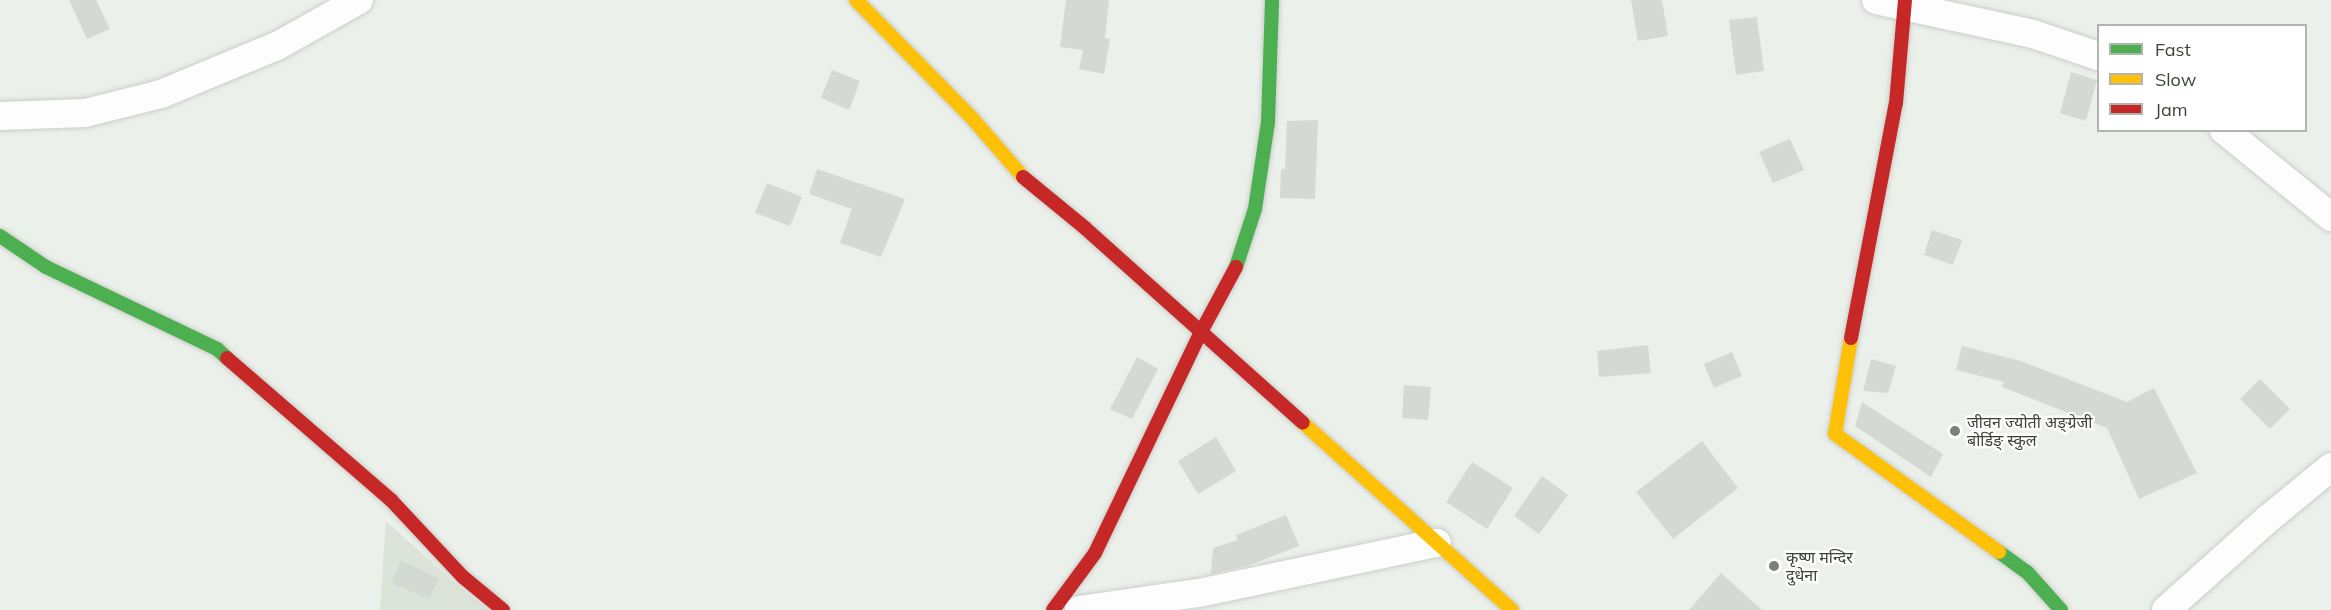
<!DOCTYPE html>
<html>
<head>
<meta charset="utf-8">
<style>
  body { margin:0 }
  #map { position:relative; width:2331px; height:610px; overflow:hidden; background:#ecf0eb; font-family:Mulish,"Noto Sans Devanagari",sans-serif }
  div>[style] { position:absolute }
  .residential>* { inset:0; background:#dce3d8 }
  .building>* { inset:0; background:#d5d9d3 }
  .roads { filter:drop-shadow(0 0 2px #cacec8) drop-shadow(0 0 2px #cacec8) }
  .street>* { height:28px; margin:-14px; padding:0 14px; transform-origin:14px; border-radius:14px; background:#fcfdfc }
  .fast>* { height:14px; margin:-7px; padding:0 7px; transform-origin:7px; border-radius:7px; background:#4caf50 }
  .slow>* { height:14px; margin:-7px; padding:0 7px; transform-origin:7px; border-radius:7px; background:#ffc107 }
  .jam>* { height:14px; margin:-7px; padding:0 7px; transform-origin:7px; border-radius:7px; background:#c62828 }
  .dots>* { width:16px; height:16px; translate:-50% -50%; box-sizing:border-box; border:3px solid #fff; border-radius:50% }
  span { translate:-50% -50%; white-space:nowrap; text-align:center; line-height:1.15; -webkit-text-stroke:4.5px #fff; paint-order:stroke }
  .poi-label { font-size:16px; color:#3c4537 }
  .left { translate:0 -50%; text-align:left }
  .legend { position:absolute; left:2097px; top:24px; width:210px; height:108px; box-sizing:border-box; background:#fff; border:2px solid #b1b5af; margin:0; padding:8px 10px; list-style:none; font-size:18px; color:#3c4537 }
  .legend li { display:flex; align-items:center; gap:12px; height:30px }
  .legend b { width:30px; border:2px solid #b1b5af }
</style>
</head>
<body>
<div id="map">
  <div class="residential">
    <i style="clip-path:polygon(386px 521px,458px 586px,488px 610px,380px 610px)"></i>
  </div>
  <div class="building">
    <i style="clip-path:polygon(69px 0,96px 0,110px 29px,87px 39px)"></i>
    <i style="clip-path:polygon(1066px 0,1109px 0,1105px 38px,1110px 39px,1104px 74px,1079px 69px,1083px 50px,1060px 47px)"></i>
    <i style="clip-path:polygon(1631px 0,1662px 0,1668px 36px,1638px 41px)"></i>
    <i style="clip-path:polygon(1757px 17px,1764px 71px,1736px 75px,1729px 20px)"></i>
    <i style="clip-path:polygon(832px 70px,860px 81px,849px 110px,821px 98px)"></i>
    <i style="clip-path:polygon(2071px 72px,2097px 80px,2086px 121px,2060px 113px)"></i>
    <i style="clip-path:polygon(1318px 120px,1315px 199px,1280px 198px,1281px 169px,1285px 169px,1287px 121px)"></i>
    <i style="clip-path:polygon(1790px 139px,1804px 170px,1773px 183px,1759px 152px)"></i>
    <i style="clip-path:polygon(817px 169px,905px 199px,881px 257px,840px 243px,852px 209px,809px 194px)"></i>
    <i style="clip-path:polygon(767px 183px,802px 197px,790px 226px,755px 213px)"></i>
    <i style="clip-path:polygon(1932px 230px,1962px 240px,1953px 265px,1924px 255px)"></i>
    <i style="clip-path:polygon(1648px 345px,1651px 373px,1599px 377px,1597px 351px)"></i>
    <i style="clip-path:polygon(1962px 346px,2021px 361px,2127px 402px,2154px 388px,2197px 473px,2139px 499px,2107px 428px,2002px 387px,2004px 382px,1956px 370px)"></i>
    <i style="clip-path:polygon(1732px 352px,1742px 376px,1714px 388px,1704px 364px)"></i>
    <i style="clip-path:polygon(1137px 357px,1158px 369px,1132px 419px,1110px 409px)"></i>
    <i style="clip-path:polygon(1871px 359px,1896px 366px,1888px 393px,1863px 391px)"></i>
    <i style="clip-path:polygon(2260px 379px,2290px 409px,2270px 429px,2240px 399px)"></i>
    <i style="clip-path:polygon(1404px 385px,1431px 387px,1428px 420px,1402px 418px)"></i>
    <i style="clip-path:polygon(1862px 402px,1943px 454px,1931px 477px,1855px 426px)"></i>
    <i style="clip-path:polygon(1216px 437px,1236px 471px,1198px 494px,1178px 461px)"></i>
    <i style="clip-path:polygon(1702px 441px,1738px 488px,1673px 539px,1636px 492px)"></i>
    <i style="clip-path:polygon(1472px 462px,1513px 488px,1487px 529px,1446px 502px)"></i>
    <i style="clip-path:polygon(1542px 476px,1568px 495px,1539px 534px,1514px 516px)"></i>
    <i style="clip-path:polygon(1286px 515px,1299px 546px,1250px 565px,1211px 574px,1213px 548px,1238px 540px,1236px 535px)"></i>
    <i style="clip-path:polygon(401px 560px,439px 579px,429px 599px,391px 583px)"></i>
    <i style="clip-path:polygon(1721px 573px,1762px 610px,1689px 610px)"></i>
  </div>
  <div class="roads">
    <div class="street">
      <i style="left:1876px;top:0;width:161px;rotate:12.2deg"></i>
      <i style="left:2033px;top:34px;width:69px;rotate:18.7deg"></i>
      <i style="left:0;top:116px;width:85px;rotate:-2deg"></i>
      <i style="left:85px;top:113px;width:78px;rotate:-14deg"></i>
      <i style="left:161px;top:94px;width:126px;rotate:-22.5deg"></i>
      <i style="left:277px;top:46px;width:94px;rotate:-29.3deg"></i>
      <i style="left:2224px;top:130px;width:138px;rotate:39.1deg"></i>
      <i style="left:1079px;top:610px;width:121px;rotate:-8.1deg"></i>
      <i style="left:1199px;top:593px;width:243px;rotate:-11.9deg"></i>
      <i style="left:2166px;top:610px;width:138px;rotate:-41.8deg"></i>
      <i style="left:2269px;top:518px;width:80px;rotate:-39.4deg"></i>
    </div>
    <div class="fast">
      <i style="left:0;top:236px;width:55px;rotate:34deg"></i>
      <i style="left:46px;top:267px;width:190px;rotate:25.6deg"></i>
      <i style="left:217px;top:349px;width:13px;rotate:42deg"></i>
      <i style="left:1236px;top:267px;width:61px;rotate:-71.9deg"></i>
      <i style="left:1255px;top:209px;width:88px;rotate:-81.5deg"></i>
      <i style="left:1268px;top:122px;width:122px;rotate:-88.1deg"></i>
      <i style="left:1999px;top:552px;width:34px;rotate:36deg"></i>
      <i style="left:2027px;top:572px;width:51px;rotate:48.2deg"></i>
    </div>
    <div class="slow">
      <i style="left:856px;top:0;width:165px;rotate:45.5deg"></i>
      <i style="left:972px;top:118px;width:78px;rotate:49.2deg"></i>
      <i style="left:1851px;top:338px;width:97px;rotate:99.5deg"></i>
      <i style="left:1835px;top:434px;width:202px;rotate:35.7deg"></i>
      <i style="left:1303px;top:423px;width:280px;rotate:41.8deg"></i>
    </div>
    <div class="jam">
      <i style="left:1023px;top:177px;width:80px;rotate:39.4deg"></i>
      <i style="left:1085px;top:228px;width:292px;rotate:41.8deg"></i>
      <i style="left:1851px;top:338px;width:239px;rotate:-79.2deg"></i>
      <i style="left:1896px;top:103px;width:103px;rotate:-85deg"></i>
      <i style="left:227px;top:358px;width:217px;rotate:40.9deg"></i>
      <i style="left:391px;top:500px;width:105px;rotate:46.9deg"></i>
      <i style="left:463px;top:577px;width:52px;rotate:39.5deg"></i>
      <i style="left:1053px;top:610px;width:71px;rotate:-53.6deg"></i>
      <i style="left:1095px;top:553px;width:245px;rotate:-64.4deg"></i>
      <i style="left:1201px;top:332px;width:74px;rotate:-61.7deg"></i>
    </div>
  </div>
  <div class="dots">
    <i style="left:1955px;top:431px;background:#7a8176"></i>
    <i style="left:1774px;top:566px;background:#7a8176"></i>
  </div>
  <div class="poi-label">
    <span class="left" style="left:1967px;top:431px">जीवन ज्योती अङ्ग्रेजी<br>बोर्डिङ् स्कुल</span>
    <span class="left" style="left:1786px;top:566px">कृष्ण मन्दिर<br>दुधेना</span>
  </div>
  <ul class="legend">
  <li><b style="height:8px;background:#4caf50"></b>Fast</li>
  <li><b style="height:8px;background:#ffc107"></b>Slow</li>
  <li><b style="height:8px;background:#c62828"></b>Jam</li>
  </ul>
</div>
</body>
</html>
